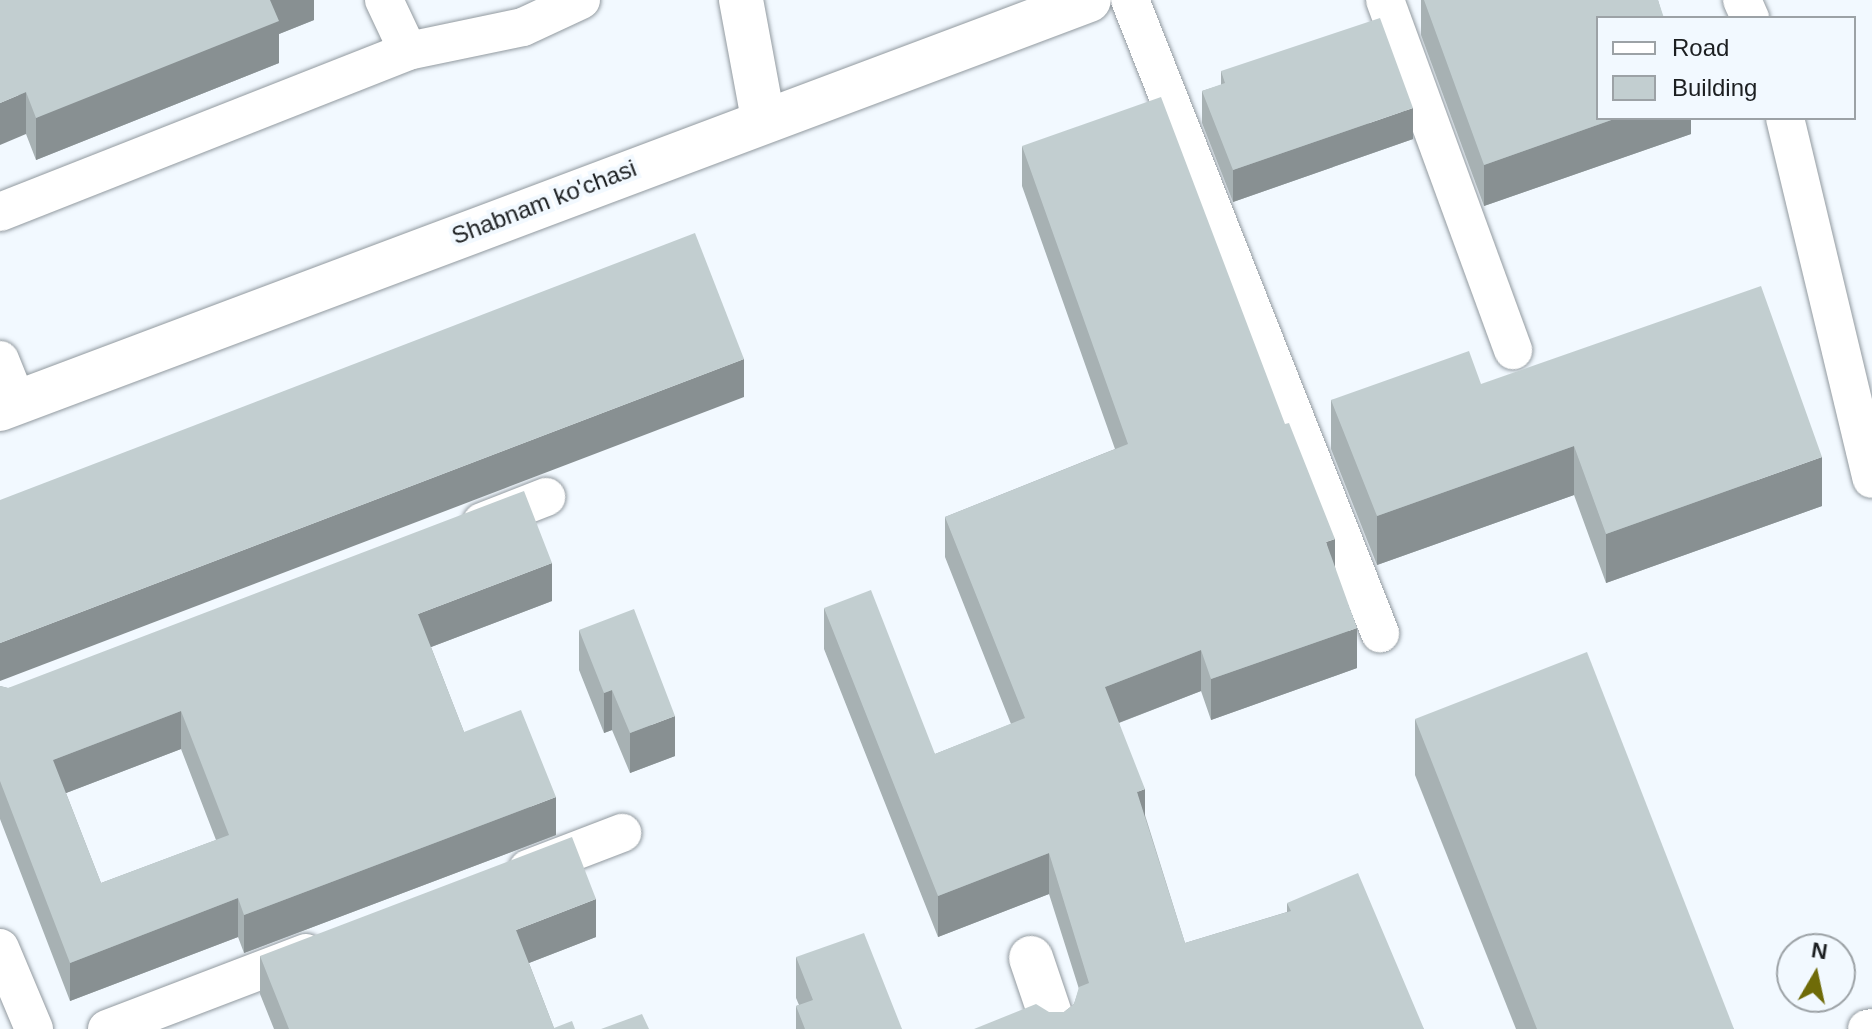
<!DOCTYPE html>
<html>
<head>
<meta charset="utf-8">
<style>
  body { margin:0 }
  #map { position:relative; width:1872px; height:1029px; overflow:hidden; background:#f2f9ff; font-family:Arial,sans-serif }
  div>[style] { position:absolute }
  .roads { filter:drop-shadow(0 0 2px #929aa0) drop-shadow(0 0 2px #929aa0) }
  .service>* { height:38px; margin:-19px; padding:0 19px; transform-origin:19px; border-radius:19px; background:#fff }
  .minor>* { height:44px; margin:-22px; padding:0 22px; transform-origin:22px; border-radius:22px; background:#fff }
  .tertiary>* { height:44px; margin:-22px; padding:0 22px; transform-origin:22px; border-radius:22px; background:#fff }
  .wall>* { inset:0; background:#a7b1b3 }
  .shaded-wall>* { inset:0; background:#889092 }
  .building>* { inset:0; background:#c2ced0 }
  span { translate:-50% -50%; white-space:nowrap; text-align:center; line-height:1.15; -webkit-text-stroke:8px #f2f9ff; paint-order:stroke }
  .street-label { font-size:24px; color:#1c1f21 }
  .legend { position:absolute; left:1596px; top:16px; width:260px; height:104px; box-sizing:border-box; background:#f2f9ff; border:2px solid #9ca2a6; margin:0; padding:10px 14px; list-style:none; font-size:24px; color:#1c1f21 }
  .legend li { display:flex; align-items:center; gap:16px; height:40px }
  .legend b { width:40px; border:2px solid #9ca2a6 }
  .north { position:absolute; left:1776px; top:933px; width:80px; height:80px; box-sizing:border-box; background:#f2f9ff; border:2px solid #9ca2a6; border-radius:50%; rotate:9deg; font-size:22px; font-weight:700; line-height:32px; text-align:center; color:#1c1f21 }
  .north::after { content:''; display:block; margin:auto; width:28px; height:36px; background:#6f6b08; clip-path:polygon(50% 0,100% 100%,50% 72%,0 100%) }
</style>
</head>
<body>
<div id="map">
  <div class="roads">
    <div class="service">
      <i style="left:384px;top:0;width:56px;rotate:64.8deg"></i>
      <i style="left:408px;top:51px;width:117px;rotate:-11.8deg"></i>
      <i style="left:523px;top:27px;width:64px;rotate:-25deg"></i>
      <i style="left:1130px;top:0;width:681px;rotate:68.45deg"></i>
      <i style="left:1385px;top:0;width:373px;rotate:69.9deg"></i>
      <i style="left:1742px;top:0;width:20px;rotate:66deg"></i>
      <i style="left:1785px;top:118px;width:371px;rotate:76.5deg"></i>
      <i style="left:0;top:212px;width:439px;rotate:-21.5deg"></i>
      <i style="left:0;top:360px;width:45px;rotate:68deg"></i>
      <i style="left:482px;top:522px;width:69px;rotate:-21.3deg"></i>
      <i style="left:528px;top:869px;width:101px;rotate:-21deg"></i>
      <i style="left:0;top:948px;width:88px;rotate:67.2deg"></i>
      <i style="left:107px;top:1029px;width:213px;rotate:-20.9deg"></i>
      <i style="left:1867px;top:1029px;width:5px;rotate:-11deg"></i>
    </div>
    <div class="minor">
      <i style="left:741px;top:0;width:121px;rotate:79.5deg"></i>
      <i style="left:1031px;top:958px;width:75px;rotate:71.3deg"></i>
    </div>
    <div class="tertiary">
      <i style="left:0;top:409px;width:1163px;rotate:-20.58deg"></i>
    </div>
  </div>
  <div class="wall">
    <i style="clip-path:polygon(0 0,314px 0,314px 20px,279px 34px,279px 63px,36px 160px,26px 134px)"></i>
    <i style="clip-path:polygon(1421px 0,1658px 0,1691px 118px,1691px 134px,1484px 206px,1421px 35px)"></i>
    <i style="clip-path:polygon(1221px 71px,1413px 139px,1233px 202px,1202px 123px,1202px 91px,1221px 85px)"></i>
    <i style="clip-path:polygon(1022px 146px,1335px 567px,1357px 668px,1211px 720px,1201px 691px,1119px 723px,1145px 815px,1185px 943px,1287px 912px,1287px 903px,1424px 1029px,1049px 1012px,1064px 1012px,1074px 1004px,1079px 989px,1049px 894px,938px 937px,824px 649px,824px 608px,935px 754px,1011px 724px,945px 557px,945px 517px,1115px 449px,1022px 186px)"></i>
    <i style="clip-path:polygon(1481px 384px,1822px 506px,1606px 583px,1574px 495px,1377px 565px,1331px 449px,1331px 400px)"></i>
    <i style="clip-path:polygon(evenodd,552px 601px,431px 647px,464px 732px,556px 835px,244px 953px,238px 937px,70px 1001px,0 819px,0 686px,8px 688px,552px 601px,181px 749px,216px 840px,101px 883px,66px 793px,181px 749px)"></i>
    <i style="clip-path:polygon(579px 630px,675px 756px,630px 773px,612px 730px,604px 733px,579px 670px)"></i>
    <i style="clip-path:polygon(1415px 719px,1734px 1029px,1516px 1029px,1415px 775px)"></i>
    <i style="clip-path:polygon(596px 937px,529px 963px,554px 1028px,575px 1029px,274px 1029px,260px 994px,260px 956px)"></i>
    <i style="clip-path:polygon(796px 957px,902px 1029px,796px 1029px,796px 1006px,799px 1005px,796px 998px)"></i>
  </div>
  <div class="shaded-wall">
    <i style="clip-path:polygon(268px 0,314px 0,314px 20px,279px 34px,279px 63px,36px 160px,36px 118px)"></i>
    <i style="clip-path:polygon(26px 92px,26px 134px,0 145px,0 103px)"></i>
    <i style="clip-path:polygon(1413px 108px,1413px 139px,1233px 202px,1233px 170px)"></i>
    <i style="clip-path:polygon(1617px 118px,1691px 118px,1691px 134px,1484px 206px,1484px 165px)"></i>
    <i style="clip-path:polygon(744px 359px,744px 397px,0 681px,0 643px)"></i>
    <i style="clip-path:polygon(1574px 446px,1574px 495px,1377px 565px,1377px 516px)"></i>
    <i style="clip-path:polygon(1822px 457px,1822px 506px,1606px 583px,1606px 534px)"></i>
    <i style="clip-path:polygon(1335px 539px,1335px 580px,1326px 542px)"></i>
    <i style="clip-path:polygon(552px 563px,552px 601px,418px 652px,418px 614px)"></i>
    <i style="clip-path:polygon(1357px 628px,1357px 668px,1211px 720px,1211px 679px)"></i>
    <i style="clip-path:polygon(1201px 650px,1201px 691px,1105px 728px,1105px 687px)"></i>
    <i style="clip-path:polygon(612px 690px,612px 730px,604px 733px,604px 693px)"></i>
    <i style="clip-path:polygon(181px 711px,181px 749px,53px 798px,53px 760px)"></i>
    <i style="clip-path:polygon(675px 716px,675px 756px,630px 773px,630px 733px)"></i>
    <i style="clip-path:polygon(1145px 789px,1145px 830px,1137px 792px)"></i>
    <i style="clip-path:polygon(556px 797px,556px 835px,244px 953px,244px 915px)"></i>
    <i style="clip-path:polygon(1049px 853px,1049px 894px,938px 937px,938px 896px)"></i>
    <i style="clip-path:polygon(238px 898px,238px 937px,70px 1001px,70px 963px)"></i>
    <i style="clip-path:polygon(596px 899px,596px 937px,516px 968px,516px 930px)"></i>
  </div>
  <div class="building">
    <i style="clip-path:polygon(0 0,270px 0,279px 21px,36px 118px,26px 92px,0 103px)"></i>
    <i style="clip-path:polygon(1424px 0,1658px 0,1664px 18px,1598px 18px,1598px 118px,1617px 118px,1484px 165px)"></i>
    <i style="clip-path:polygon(1380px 18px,1413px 108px,1233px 170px,1202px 91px,1225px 83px,1221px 71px)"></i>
    <i style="clip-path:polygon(1161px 97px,1285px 424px,1289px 423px,1335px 539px,1326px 542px,1357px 628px,1211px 679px,1201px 650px,1105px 687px,1145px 789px,1137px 792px,1185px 943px,1291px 911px,1287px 903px,1358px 873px,1424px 1029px,974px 1029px,1036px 1004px,1049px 1012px,1064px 1012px,1074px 1004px,1079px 987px,1089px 983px,1049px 853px,938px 896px,824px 608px,871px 590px,935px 754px,1025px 718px,945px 517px,1128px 444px,1022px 146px)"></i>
    <i style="clip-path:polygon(695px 233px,744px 359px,0 643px,0 500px)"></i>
    <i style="clip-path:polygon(1761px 286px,1822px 457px,1606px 534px,1574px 446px,1377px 516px,1331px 400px,1469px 351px,1481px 384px)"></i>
    <i style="clip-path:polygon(evenodd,524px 491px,552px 563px,418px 614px,464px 732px,521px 710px,556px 797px,244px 915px,238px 898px,70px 963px,0 781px,0 686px,8px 688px,524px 491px,181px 711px,229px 835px,101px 883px,53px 760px,181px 711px)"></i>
    <i style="clip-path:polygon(634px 609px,675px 716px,630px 733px,612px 690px,604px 693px,579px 630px)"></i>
    <i style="clip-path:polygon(1587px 652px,1734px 1029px,1537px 1029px,1415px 719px)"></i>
    <i style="clip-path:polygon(572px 837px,596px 899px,516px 930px,554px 1028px,572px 1021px,575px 1029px,289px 1029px,260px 956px)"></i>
    <i style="clip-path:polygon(864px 933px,902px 1029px,805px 1029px,796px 1006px,813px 1000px,796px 957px)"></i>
    <i style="clip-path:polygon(642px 1014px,649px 1029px,601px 1029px)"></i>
  </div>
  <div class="street-label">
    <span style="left:544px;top:202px;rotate:-21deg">Shabnam ko'chasi</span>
  </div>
  <ul class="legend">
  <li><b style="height:10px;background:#fff"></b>Road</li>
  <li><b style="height:22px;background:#c2ced0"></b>Building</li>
  </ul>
  <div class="north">N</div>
</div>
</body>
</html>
